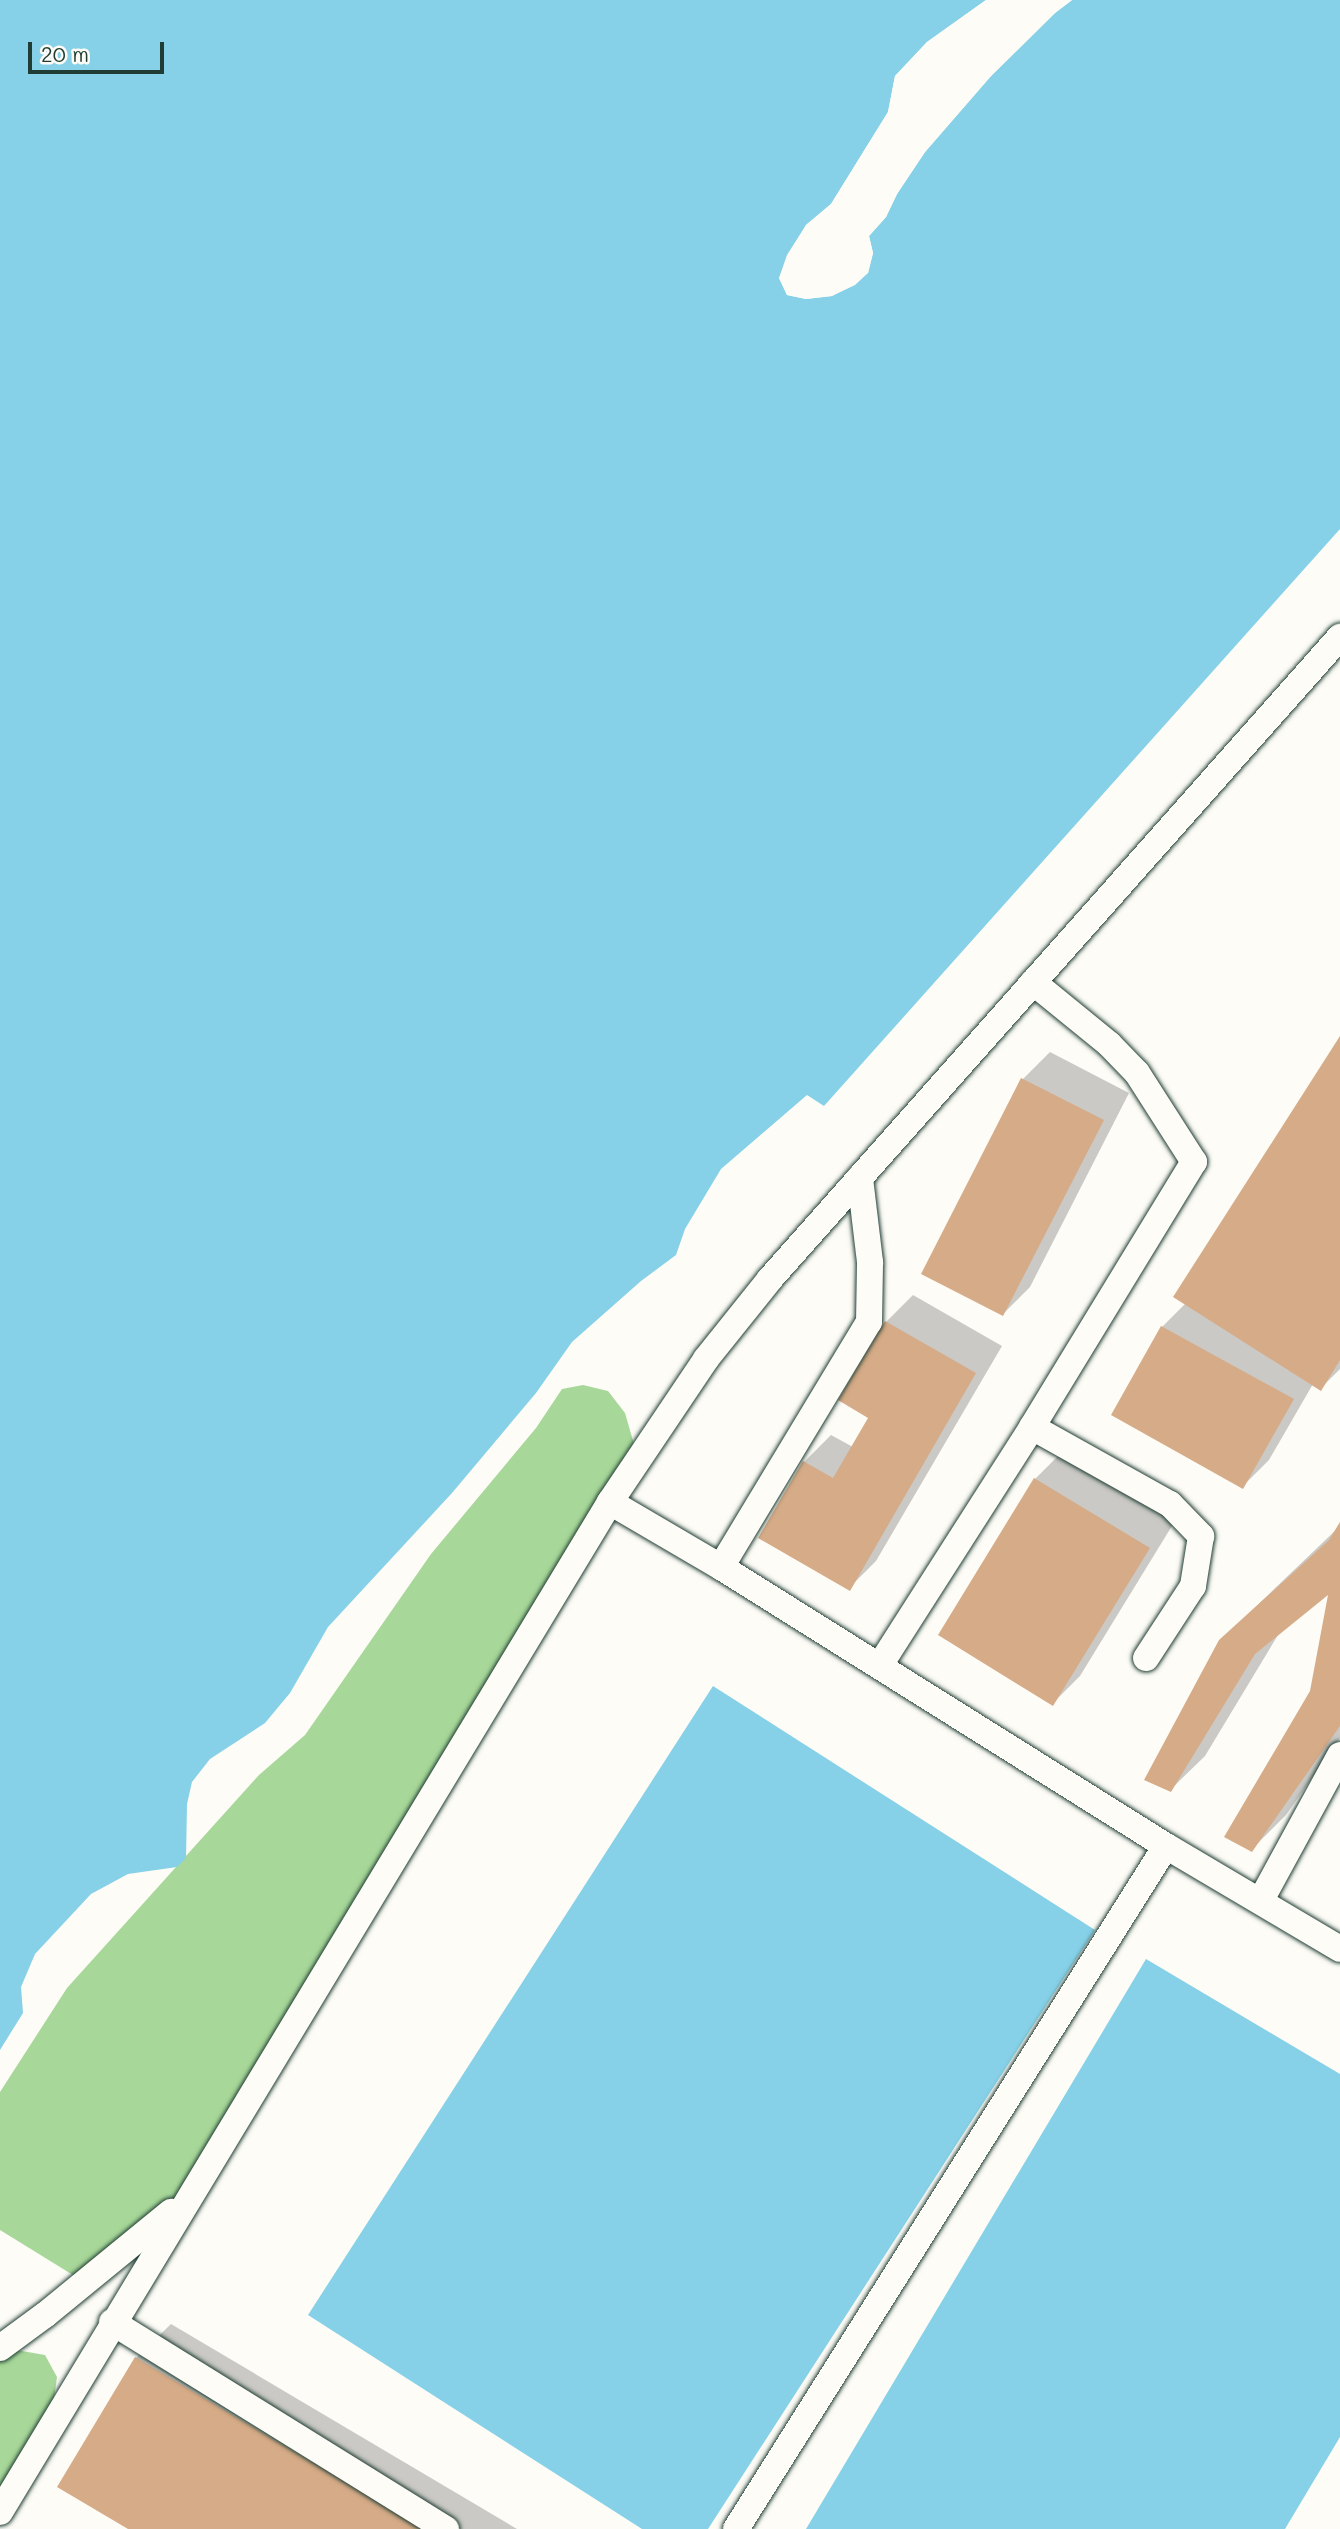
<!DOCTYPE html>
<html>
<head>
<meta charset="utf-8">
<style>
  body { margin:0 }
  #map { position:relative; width:1340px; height:2529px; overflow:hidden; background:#fdfcf7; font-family:Mali,sans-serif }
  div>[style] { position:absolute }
  .green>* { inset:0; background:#a8d899 }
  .water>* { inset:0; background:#86d1e7 }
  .pier>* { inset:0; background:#fdfcf7 }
  .shadow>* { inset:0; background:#0003 }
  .building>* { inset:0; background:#d6ab87 }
  .roads { filter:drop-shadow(0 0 2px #1f3d34) drop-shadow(0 0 2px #1f3d34) }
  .lane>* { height:26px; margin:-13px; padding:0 13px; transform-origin:13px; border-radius:13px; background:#fdfcf7 }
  span { translate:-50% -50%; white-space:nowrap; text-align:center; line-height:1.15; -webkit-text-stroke:6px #fdfcf7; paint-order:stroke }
  .scale { position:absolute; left:28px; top:42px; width:136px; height:32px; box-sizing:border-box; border:4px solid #1f3d34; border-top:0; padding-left:9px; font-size:21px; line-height:24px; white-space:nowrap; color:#1f3d34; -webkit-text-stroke:5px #fdfcf7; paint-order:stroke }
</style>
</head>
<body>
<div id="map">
  <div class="green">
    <i style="clip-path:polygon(583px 1385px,608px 1391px,625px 1413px,636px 1451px,188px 2197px,81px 2280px,0 2230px,0 2092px,67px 1988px,259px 1775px,305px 1735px,431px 1554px,536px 1428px,562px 1389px)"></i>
    <i style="clip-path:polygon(16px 2350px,45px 2355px,57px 2377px,50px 2428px,0 2512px,0 2355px)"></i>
  </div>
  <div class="water">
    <i style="clip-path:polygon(0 0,986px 0,927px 42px,895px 76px,888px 112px,831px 204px,806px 225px,779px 278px,787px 295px,806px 299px,832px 296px,868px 273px,873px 253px,869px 236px,886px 217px,897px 194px,925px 152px,991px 76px,1055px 13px,1072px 0,1340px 0,1340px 529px,824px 1106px,807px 1095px,721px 1169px,685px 1229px,676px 1255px,641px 1281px,572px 1342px,536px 1393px,452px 1493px,328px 1627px,290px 1693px,265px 1723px,210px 1759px,192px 1782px,187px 1804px,186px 1858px,177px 1867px,128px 1874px,91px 1894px,35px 1954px,21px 1987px,23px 2013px,0 2050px)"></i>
    <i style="clip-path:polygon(713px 1686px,1095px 1930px,708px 2529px,642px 2529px,308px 2315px)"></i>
    <i style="clip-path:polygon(1146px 1959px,1340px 2074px,1340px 2437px,1285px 2529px,806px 2529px)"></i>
  </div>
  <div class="pier">
    <i style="clip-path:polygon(986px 0,990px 0,929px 45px,898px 77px,891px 114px,834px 206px,809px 228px,791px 257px,783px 278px,789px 292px,807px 296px,831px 292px,853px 282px,865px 271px,869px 253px,866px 234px,883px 215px,893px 193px,922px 150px,989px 73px,1052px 10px,1066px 0,1072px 0,1055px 13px,991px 76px,925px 152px,897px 194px,886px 217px,869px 236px,873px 253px,868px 273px,855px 285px,832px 296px,806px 299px,787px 295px,779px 278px,787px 255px,806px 225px,831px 204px,888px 112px,895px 76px,927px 42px)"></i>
  </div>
  <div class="shadow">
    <i style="clip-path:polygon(1340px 1040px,1340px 1369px,1320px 1389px,1313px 1384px,1269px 1460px,1242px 1487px,1113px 1414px,1162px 1327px,1186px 1303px)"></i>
    <i style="clip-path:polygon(1050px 1052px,1129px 1093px,1030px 1287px,1003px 1314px,1023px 1079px)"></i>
    <i style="clip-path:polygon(913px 1295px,1002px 1346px,876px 1561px,849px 1588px,804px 1462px,831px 1435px,853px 1447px,870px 1417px,886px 1322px)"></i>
    <i style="clip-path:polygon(1062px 1452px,1175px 1521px,1080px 1676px,1053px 1703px,1035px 1479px)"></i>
    <i style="clip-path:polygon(1340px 1526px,1340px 1738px,1286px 1815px,1251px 1850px,1312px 1691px,1331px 1590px,1281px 1630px,1205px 1756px,1170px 1790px,1220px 1641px)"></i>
    <i style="clip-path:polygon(171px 2324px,517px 2529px,131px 2529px,136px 2358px)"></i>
  </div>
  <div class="building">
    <i style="clip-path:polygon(1340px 1036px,1340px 1360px,1321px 1391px,1173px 1297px)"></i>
    <i style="clip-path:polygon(1021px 1078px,1104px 1120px,1003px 1316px,921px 1274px)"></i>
    <i style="clip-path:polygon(885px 1321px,976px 1373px,850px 1591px,758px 1538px,803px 1461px,833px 1478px,868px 1418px,838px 1400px)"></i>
    <i style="clip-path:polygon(1161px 1326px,1294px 1399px,1243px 1489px,1111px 1415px)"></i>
    <i style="clip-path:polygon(1034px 1478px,1150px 1548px,1053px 1706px,938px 1635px)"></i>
    <i style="clip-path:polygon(1340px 1522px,1340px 1726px,1252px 1852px,1224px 1837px,1310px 1691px,1328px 1595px,1255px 1654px,1171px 1792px,1144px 1780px,1219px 1640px,1329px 1540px)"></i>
    <i style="clip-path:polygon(135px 2357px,425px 2529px,128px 2529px,57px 2487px)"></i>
  </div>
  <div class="roads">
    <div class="lane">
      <i style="left:1032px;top:1427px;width:158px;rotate:29.2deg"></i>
      <i style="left:1170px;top:1504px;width:45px;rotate:45.9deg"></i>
      <i style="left:1201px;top:1536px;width:51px;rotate:99.1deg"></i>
      <i style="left:1193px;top:1586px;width:86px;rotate:123.1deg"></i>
      <i style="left:610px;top:1502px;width:129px;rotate:30.4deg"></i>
      <i style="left:721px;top:1567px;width:525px;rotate:32.09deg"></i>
      <i style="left:1166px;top:1846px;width:202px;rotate:30.6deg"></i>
      <i style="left:721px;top:1567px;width:286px;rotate:-58.9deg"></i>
      <i style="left:869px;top:1322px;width:60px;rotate:-89deg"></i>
      <i style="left:870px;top:1262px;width:85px;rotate:-96.8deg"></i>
      <i style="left:880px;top:1665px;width:282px;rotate:-57.4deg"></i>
      <i style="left:1032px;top:1427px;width:311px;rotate:-58.6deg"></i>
      <i style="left:1194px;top:1162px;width:106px;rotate:-122.6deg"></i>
      <i style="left:1137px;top:1073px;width:40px;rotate:-134deg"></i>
      <i style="left:1109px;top:1044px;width:98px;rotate:-140.8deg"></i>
      <i style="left:1261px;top:1900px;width:165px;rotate:-61.4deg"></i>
      <i style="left:112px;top:2322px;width:393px;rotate:31.8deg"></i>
      <i style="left:0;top:2348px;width:56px;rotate:-36.3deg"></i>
      <i style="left:45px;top:2315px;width:163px;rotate:-39.3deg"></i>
      <i style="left:0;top:2512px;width:1180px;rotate:-58.87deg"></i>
      <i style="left:610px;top:1502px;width:172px;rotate:-56.1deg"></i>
      <i style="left:706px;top:1359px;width:102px;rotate:-51.3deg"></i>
      <i style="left:770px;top:1279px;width:859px;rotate:-48.4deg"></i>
      <i style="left:736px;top:2529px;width:807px;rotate:-57.81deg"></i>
    </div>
  </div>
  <div class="scale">20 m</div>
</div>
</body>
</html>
